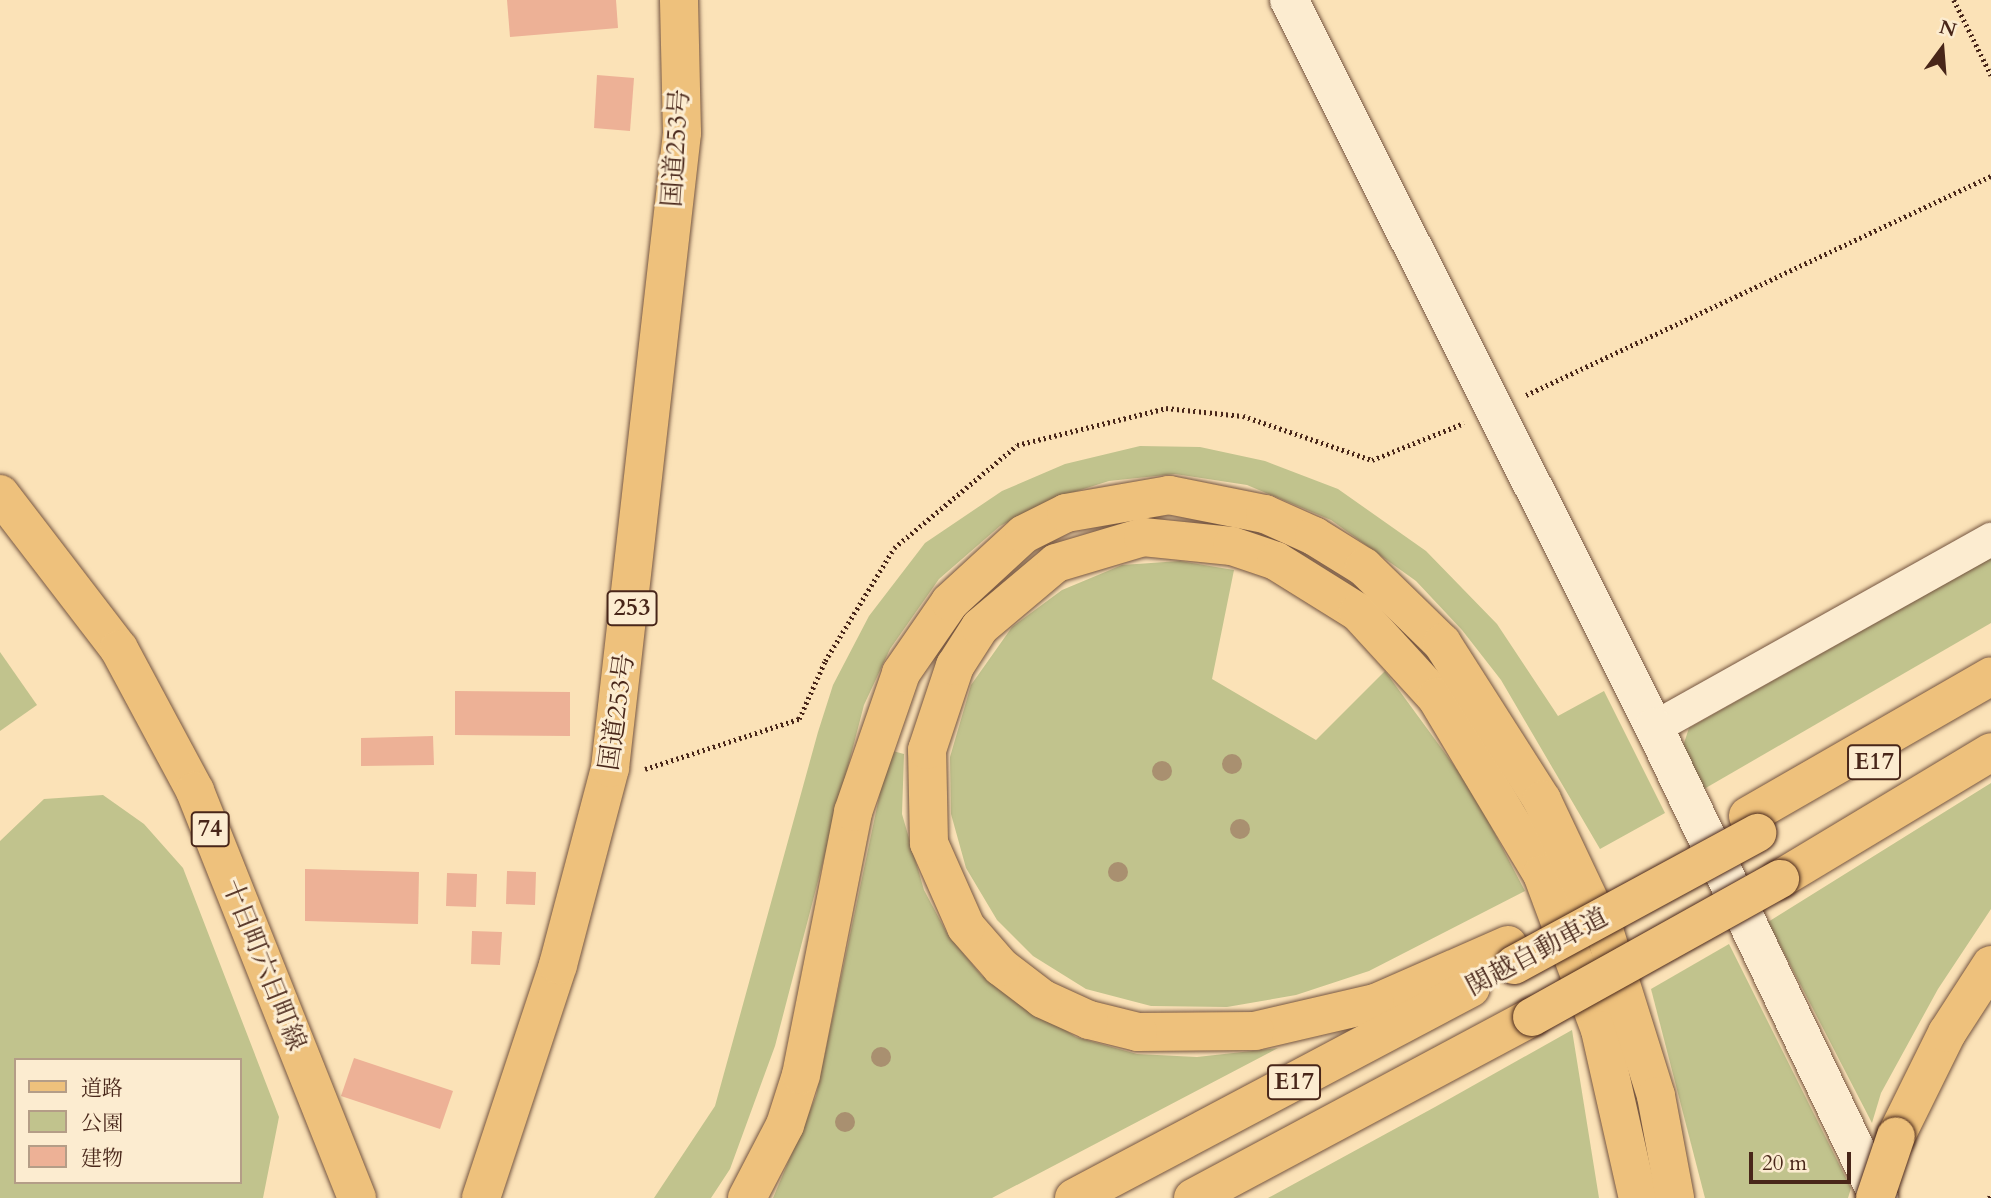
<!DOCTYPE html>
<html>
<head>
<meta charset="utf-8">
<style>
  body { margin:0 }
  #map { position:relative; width:1991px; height:1198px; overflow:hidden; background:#fbe2b7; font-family:Cardo,"Noto Serif JP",serif }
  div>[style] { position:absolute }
  .green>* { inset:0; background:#c1c38d }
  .building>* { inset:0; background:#edb196 }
  .path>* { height:4.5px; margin-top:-2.25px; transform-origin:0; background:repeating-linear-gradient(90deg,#482619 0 2px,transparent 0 5.5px) }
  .roads { filter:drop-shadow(0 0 2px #755540) drop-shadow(0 0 2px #755540) }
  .minor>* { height:33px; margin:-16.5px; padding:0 16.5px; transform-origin:16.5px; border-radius:16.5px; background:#fcecd0 }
  .tertiary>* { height:38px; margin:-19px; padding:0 19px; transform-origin:19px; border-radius:19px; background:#fcecd0 }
  .primary>* { height:38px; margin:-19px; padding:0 19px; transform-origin:19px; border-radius:19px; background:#eec17c }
  .trunk>* { height:38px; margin:-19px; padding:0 19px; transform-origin:19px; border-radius:19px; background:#eec17c }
  .motorway>* { height:38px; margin:-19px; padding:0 19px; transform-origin:19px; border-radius:19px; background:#eec17c }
  .bridges { filter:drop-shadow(0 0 2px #482619) drop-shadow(0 0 2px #482619) }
  .motorway-bridge>* { height:38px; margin:-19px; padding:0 19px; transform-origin:19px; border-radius:19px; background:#eec17c }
  .trees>* { width:20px; height:20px; margin:-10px; border-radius:50%; background:#a99070 }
  span { translate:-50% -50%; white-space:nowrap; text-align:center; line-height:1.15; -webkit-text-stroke:6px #fcecd0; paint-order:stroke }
  .shield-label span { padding:2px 5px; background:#fcecd0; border:2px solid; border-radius:5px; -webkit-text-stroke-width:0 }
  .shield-label { font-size:24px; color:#482619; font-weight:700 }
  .street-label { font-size:26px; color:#482619 }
  .legend { position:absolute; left:14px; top:1058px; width:228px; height:126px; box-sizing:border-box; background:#fcecd0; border:2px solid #b49d87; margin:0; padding:9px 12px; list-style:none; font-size:21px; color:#482619 }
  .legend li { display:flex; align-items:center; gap:14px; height:35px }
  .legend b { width:35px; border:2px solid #b49d87 }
  .north { position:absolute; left:1907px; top:14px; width:70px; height:70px; -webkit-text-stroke:5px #fcecd0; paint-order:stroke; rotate:16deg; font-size:19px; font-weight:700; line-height:28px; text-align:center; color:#482619 }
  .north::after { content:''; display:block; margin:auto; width:24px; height:32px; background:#482619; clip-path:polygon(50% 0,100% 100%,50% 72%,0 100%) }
  .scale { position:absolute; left:1749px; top:1152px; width:102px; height:32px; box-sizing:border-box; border:4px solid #482619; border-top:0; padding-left:9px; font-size:21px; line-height:24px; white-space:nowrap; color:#482619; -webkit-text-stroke:5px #fcecd0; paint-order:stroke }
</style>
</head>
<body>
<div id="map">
  <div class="green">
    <i style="clip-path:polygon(1140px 446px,1200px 447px,1265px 461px,1338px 489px,1426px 551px,1497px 624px,1558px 716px,1604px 691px,1665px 813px,1600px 849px,1501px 680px,1462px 630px,1416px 581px,1331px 520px,1247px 485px,1175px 474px,1109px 481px,1055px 498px,1000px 526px,939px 579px,890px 649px,864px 705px,775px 1046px,730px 1169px,711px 1198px,654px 1198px,715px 1106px,818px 732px,833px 685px,869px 616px,925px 543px,1002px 491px,1065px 464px)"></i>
    <i style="clip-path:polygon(1991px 558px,1991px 623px,1704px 789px,1682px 749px,1689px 728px)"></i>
    <i style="clip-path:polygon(1180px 561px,1234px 570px,1212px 679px,1316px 740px,1385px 671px,1472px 790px,1525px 891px,1369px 971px,1296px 995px,1227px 1007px,1151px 1006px,1086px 989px,1033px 956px,997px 920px,966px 868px,951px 814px,950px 757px,971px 685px,1012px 627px,1062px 590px,1122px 565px)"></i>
    <i style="clip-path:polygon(0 652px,37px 705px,0 731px)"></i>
    <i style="clip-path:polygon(889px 750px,904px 754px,902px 814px,924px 890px,948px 935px,982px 976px,1076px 1037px,1137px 1054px,1197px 1057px,1278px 1048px,992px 1198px,773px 1198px,816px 1096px)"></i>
    <i style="clip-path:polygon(1991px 783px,1991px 909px,1938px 989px,1881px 1093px,1872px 1123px,1768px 922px)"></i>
    <i style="clip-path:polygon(evenodd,103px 795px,144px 824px,183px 868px,279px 1117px,263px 1198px,0 1198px,0 841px,44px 799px,103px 795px,16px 1060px,240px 1060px,240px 1182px,16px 1182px,16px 1060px)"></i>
    <i style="clip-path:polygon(1729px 944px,1851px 1188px,1848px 1198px,1705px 1198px,1651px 989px)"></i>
    <i style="clip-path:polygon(1572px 1030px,1599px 1198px,1268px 1198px,1435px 1107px)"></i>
  </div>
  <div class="building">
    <i style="clip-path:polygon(507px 0,616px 0,618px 28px,510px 37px)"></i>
    <i style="clip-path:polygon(597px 75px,634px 78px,630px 131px,594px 128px)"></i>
    <i style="clip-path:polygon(455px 691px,570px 692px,570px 736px,455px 735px)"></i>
    <i style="clip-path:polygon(433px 736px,434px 765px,361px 766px,361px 738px)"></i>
    <i style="clip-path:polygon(305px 869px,419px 872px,418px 924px,305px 921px)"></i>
    <i style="clip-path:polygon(507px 871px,536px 872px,535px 905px,506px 904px)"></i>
    <i style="clip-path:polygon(447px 873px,477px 874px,476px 907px,446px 906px)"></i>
    <i style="clip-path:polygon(472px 931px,502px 932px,500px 965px,471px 964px)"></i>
    <i style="clip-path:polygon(354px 1058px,453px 1091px,440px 1129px,341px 1096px)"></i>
  </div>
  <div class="path">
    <i style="left:1954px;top:0;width:84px;rotate:63.7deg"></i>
    <i style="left:1526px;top:395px;width:514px;rotate:-25.22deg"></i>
    <i style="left:645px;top:769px;width:162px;rotate:-18deg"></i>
    <i style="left:799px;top:719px;width:64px;rotate:-65.9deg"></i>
    <i style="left:825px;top:661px;width:132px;rotate:-58.6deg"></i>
    <i style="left:894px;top:548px;width:160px;rotate:-39.9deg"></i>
    <i style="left:1017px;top:445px;width:154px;rotate:-13.9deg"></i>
    <i style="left:1166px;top:408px;width:77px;rotate:5.9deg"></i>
    <i style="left:1243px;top:416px;width:136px;rotate:18.8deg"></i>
    <i style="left:1372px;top:460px;width:99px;rotate:-21.9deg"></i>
    <i style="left:1989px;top:1198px;width:4px;rotate:-63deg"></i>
  </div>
  <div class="roads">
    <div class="minor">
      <i style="left:1654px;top:727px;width:386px;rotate:-29.2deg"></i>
    </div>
    <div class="tertiary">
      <i style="left:1289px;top:0;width:813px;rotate:63.34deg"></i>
      <i style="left:1654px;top:727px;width:522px;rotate:64.47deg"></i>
    </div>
    <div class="primary">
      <i style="left:0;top:494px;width:195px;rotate:52.5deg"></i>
      <i style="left:119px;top:649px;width:161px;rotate:61.8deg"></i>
      <i style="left:195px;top:791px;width:438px;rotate:68.3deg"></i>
    </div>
    <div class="trunk">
      <i style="left:481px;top:1198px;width:245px;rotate:-71.7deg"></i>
      <i style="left:558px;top:965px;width:204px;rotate:-75.2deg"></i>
      <i style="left:610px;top:768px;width:639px;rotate:-83.53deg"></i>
      <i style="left:682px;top:133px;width:133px;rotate:-91.3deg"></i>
    </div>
    <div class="motorway">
      <i style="left:1748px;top:816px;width:280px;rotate:-29.9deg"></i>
      <i style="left:1780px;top:879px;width:246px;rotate:-31deg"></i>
      <i style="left:1508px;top:945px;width:145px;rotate:156.4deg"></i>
      <i style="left:1375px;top:1003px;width:123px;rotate:166.9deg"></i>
      <i style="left:1255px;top:1031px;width:117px;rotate:179.5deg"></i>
      <i style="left:1138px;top:1032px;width:50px;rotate:-166.2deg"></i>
      <i style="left:1089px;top:1020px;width:51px;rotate:-155.5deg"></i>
      <i style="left:1043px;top:999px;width:53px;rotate:-142.7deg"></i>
      <i style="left:1001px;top:967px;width:53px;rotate:-131.2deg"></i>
      <i style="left:966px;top:927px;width:92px;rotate:-113.8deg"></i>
      <i style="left:929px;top:843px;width:93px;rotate:-91.2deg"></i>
      <i style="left:927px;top:750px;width:89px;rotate:-71.6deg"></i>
      <i style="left:955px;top:666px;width:46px;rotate:-57.3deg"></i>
      <i style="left:980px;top:627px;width:99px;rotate:-40.1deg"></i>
      <i style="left:1056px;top:563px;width:91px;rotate:-16.6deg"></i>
      <i style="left:1143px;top:537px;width:89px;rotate:5.8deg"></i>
      <i style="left:1232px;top:546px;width:46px;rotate:18.8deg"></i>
      <i style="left:1276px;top:561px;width:97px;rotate:31.9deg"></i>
      <i style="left:1358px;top:612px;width:115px;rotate:47.5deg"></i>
      <i style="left:1436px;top:697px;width:206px;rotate:59.1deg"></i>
      <i style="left:1542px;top:874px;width:166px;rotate:69.6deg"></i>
      <i style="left:1600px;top:1030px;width:172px;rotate:77.3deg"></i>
      <i style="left:1896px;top:1136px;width:115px;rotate:-63.7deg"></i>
      <i style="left:1947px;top:1033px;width:81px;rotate:-57.1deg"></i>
      <i style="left:747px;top:1198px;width:82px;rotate:-62.5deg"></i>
      <i style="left:785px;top:1125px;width:52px;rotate:-72.3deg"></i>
      <i style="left:801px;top:1075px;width:268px;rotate:-78.8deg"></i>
      <i style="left:853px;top:812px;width:147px;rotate:-70.9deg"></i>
      <i style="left:901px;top:673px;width:86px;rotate:-55.4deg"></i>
      <i style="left:950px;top:602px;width:100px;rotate:-42.6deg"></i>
      <i style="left:1024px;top:534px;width:47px;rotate:-26.6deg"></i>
      <i style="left:1066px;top:513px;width:105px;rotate:-9.9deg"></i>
      <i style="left:1169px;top:495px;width:98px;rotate:11.2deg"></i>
      <i style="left:1265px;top:514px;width:54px;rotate:24.2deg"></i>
      <i style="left:1314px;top:536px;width:59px;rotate:31.8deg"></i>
      <i style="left:1364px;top:567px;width:109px;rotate:44.3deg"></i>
      <i style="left:1442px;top:643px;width:186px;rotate:57.5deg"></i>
      <i style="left:1542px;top:800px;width:147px;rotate:64.7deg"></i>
      <i style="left:1605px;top:933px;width:171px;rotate:72.6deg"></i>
      <i style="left:1656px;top:1096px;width:104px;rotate:79.4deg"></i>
      <i style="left:1074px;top:1198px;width:449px;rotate:-27.9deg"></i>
      <i style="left:1193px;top:1198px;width:384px;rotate:-28.1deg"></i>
    </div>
  </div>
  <div class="bridges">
    <div class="motorway-bridge">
      <i style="left:1514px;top:965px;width:277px;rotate:-28.5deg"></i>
      <i style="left:1532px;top:1017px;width:284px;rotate:-29.1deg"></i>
      <i style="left:1875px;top:1198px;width:65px;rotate:-71.3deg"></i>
    </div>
  </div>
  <div class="trees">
    <i style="left:1232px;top:764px"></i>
    <i style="left:1162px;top:771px"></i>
    <i style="left:1240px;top:829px"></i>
    <i style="left:1118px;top:872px"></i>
    <i style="left:881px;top:1057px"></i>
    <i style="left:845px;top:1122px"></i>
  </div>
  <div class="shield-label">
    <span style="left:632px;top:608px">253</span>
    <span style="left:1874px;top:762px">E17</span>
    <span style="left:210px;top:829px">74</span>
    <span style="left:1294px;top:1082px">E17</span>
  </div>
  <div class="street-label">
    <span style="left:676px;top:148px;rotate:-86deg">国道253号</span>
    <span style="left:617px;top:712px;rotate:-82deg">国道253号</span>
    <span style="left:1537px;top:952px;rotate:-28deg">関越自動車道</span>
    <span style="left:264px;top:965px;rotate:68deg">十日町六日町線</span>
  </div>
  <ul class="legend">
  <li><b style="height:9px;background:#eec17c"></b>道路</li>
  <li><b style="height:19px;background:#c1c38d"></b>公園</li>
  <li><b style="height:19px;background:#edb196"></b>建物</li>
  </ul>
  <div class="north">N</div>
  <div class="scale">20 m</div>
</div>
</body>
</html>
